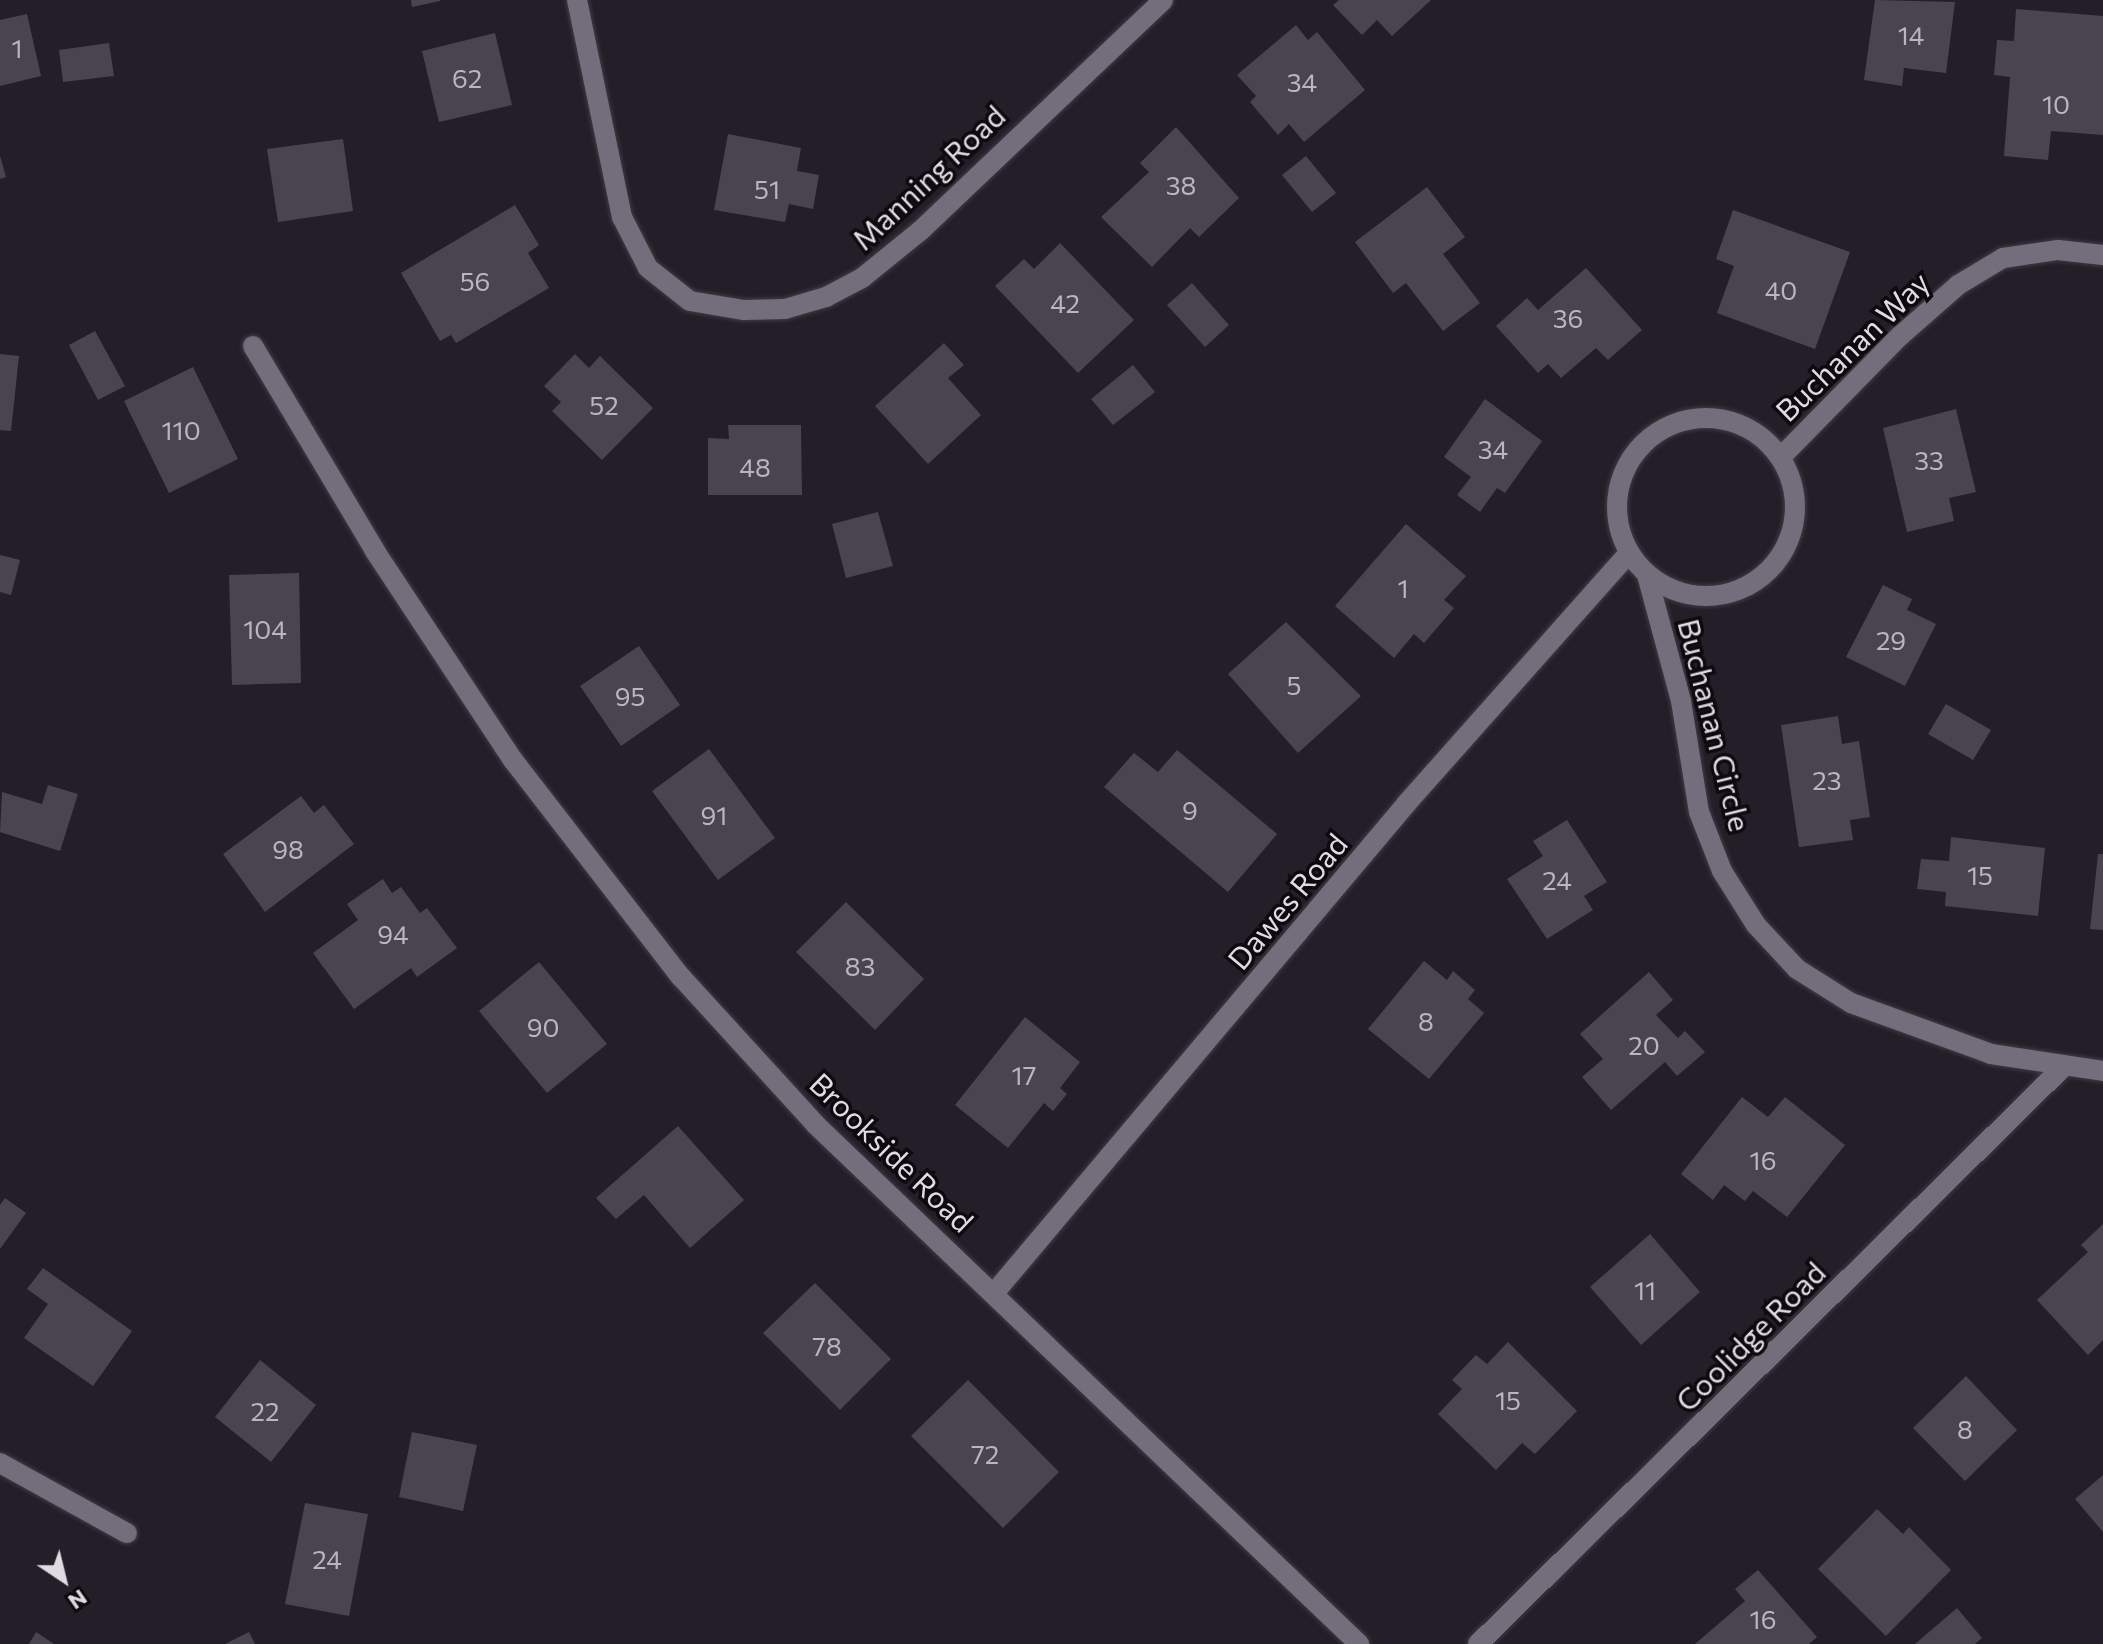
<!DOCTYPE html>
<html>
<head>
<meta charset="utf-8">
<style>
  body { margin:0 }
  #map { position:relative; width:2103px; height:1644px; overflow:hidden; background:#231f29; font-family:Commissioner,sans-serif }
  div>[style] { position:absolute }
  .building>* { inset:0; background:#494550 }
  .roads { filter:drop-shadow(0 0 2px #3f3b44) drop-shadow(0 0 2px #3f3b44) }
  .minor>* { height:20px; margin:-10px; padding:0 10px; transform-origin:10px; border-radius:10px; background:#736e7b }
  .minor>.ring { margin:-10px; padding:0; box-sizing:content-box; background:none; border:20px solid #736e7b; border-radius:50% }
  span { translate:-50% -50%; white-space:nowrap; text-align:center; line-height:1.15; -webkit-text-stroke:7px #0c0a0e; paint-order:stroke }
  .number-label { font-size:26px; color:#b9b6be }
  .number-label span { -webkit-text-stroke-width:0 }
  .street-label { font-size:30px; color:#dedbe2 }
  .north { position:absolute; left:24px; top:1540px; width:80px; height:80px; -webkit-text-stroke:6px #0c0a0e; paint-order:stroke; rotate:145deg; font-size:22px; font-weight:700; line-height:32px; text-align:center; color:#dedbe2 }
  .north::after { content:''; display:block; margin:auto; width:28px; height:36px; background:#dedbe2; clip-path:polygon(50% 0,100% 100%,50% 72%,0 100%) }
</style>
</head>
<body>
<div id="map">
  <div class="building">
    <i style="clip-path:polygon(411px 0,440px 0,440px 1px,412px 7px)"></i>
    <i style="clip-path:polygon(1339px 0,1431px 0,1392px 36px,1377px 20px,1362px 35px,1333px 5px)"></i>
    <i style="clip-path:polygon(1875px 0,1955px 2px,1946px 73px,1904px 68px,1902px 86px,1864px 80px)"></i>
    <i style="clip-path:polygon(2016px 9px,2103px 16px,2103px 135px,2051px 131px,2048px 160px,2004px 156px,2010px 77px,1994px 75px,1997px 40px,2014px 41px)"></i>
    <i style="clip-path:polygon(27px 14px,41px 76px,0 86px,0 20px)"></i>
    <i style="clip-path:polygon(1296px 25px,1308px 40px,1317px 32px,1365px 90px,1304px 142px,1289px 124px,1278px 135px,1250px 102px,1256px 96px,1237px 75px)"></i>
    <i style="clip-path:polygon(495px 33px,512px 105px,439px 122px,422px 51px)"></i>
    <i style="clip-path:polygon(109px 43px,114px 76px,63px 82px,59px 50px)"></i>
    <i style="clip-path:polygon(1176px 127px,1239px 198px,1199px 237px,1190px 228px,1152px 267px,1101px 217px,1149px 172px,1140px 163px)"></i>
    <i style="clip-path:polygon(728px 134px,801px 148px,797px 171px,819px 175px,813px 209px,789px 204px,785px 222px,714px 210px)"></i>
    <i style="clip-path:polygon(343px 139px,353px 211px,278px 222px,267px 149px)"></i>
    <i style="clip-path:polygon(0 156px,6px 177px,0 179px)"></i>
    <i style="clip-path:polygon(1306px 156px,1336px 193px,1312px 212px,1282px 175px)"></i>
    <i style="clip-path:polygon(1427px 187px,1465px 237px,1443px 254px,1480px 303px,1443px 331px,1406px 283px,1393px 293px,1355px 242px)"></i>
    <i style="clip-path:polygon(515px 205px,539px 245px,528px 253px,549px 288px,456px 343px,451px 335px,440px 341px,401px 273px)"></i>
    <i style="clip-path:polygon(1733px 210px,1850px 252px,1815px 349px,1717px 313px,1734px 266px,1716px 259px)"></i>
    <i style="clip-path:polygon(1060px 243px,1134px 320px,1078px 373px,995px 286px,1024px 259px,1034px 269px)"></i>
    <i style="clip-path:polygon(1586px 268px,1642px 330px,1608px 360px,1596px 348px,1561px 378px,1548px 364px,1538px 373px,1496px 326px,1527px 298px,1538px 310px)"></i>
    <i style="clip-path:polygon(1192px 283px,1229px 325px,1205px 347px,1167px 305px)"></i>
    <i style="clip-path:polygon(95px 331px,125px 386px,98px 400px,69px 345px)"></i>
    <i style="clip-path:polygon(944px 343px,964px 365px,948px 378px,981px 415px,928px 464px,875px 406px)"></i>
    <i style="clip-path:polygon(0 354px,19px 356px,11px 431px,0 430px)"></i>
    <i style="clip-path:polygon(575px 354px,589px 368px,600px 356px,653px 408px,602px 460px,552px 411px,561px 402px,544px 386px)"></i>
    <i style="clip-path:polygon(1133px 365px,1155px 392px,1113px 425px,1091px 399px)"></i>
    <i style="clip-path:polygon(193px 367px,238px 459px,169px 493px,124px 401px)"></i>
    <i style="clip-path:polygon(1485px 399px,1542px 441px,1505px 493px,1497px 488px,1480px 512px,1457px 495px,1471px 477px,1444px 457px)"></i>
    <i style="clip-path:polygon(1956px 409px,1976px 492px,1949px 498px,1954px 521px,1907px 532px,1883px 428px)"></i>
    <i style="clip-path:polygon(728px 425px,801px 425px,802px 495px,708px 495px,708px 438px,729px 439px)"></i>
    <i style="clip-path:polygon(878px 512px,893px 566px,846px 578px,832px 524px)"></i>
    <i style="clip-path:polygon(1406px 524px,1466px 576px,1444px 600px,1454px 608px,1424px 643px,1414px 634px,1394px 658px,1335px 606px)"></i>
    <i style="clip-path:polygon(0 555px,20px 560px,11px 595px,0 592px)"></i>
    <i style="clip-path:polygon(299px 573px,301px 683px,232px 685px,229px 575px)"></i>
    <i style="clip-path:polygon(1883px 585px,1912px 599px,1907px 610px,1936px 624px,1905px 686px,1846px 657px)"></i>
    <i style="clip-path:polygon(1286px 622px,1361px 696px,1298px 753px,1228px 674px)"></i>
    <i style="clip-path:polygon(639px 646px,680px 705px,621px 746px,580px 686px)"></i>
    <i style="clip-path:polygon(1946px 704px,1991px 730px,1973px 760px,1928px 734px)"></i>
    <i style="clip-path:polygon(1838px 716px,1842px 744px,1859px 741px,1870px 817px,1850px 820px,1853px 840px,1799px 847px,1781px 725px)"></i>
    <i style="clip-path:polygon(709px 749px,775px 838px,718px 880px,652px 791px)"></i>
    <i style="clip-path:polygon(1177px 750px,1277px 834px,1228px 892px,1104px 787px,1134px 753px,1158px 772px)"></i>
    <i style="clip-path:polygon(48px 785px,78px 794px,60px 851px,0 832px,2px 792px,42px 804px)"></i>
    <i style="clip-path:polygon(301px 796px,314px 813px,324px 805px,354px 844px,265px 912px,223px 854px)"></i>
    <i style="clip-path:polygon(1567px 820px,1607px 882px,1584px 896px,1593px 910px,1547px 939px,1507px 879px,1543px 856px,1533px 841px)"></i>
    <i style="clip-path:polygon(1951px 837px,2045px 848px,2038px 916px,1945px 906px,1946px 892px,1917px 889px,1921px 859px,1949px 861px)"></i>
    <i style="clip-path:polygon(2098px 854px,2103px 854px,2103px 930px,2090px 929px)"></i>
    <i style="clip-path:polygon(383px 879px,392px 893px,401px 887px,420px 913px,427px 908px,457px 948px,417px 977px,411px 968px,354px 1009px,313px 953px,358px 920px,347px 904px)"></i>
    <i style="clip-path:polygon(846px 902px,924px 979px,875px 1030px,796px 952px)"></i>
    <i style="clip-path:polygon(1424px 961px,1447px 980px,1453px 971px,1475px 990px,1468px 999px,1484px 1013px,1429px 1079px,1368px 1029px)"></i>
    <i style="clip-path:polygon(539px 962px,607px 1044px,547px 1093px,479px 1011px)"></i>
    <i style="clip-path:polygon(1649px 972px,1673px 1000px,1656px 1015px,1678px 1038px,1685px 1031px,1705px 1052px,1677px 1076px,1665px 1062px,1611px 1110px,1582px 1077px,1603px 1059px,1580px 1034px)"></i>
    <i style="clip-path:polygon(1025px 1017px,1080px 1062px,1060px 1088px,1067px 1094px,1053px 1111px,1044px 1103px,1008px 1148px,955px 1105px)"></i>
    <i style="clip-path:polygon(1742px 1097px,1768px 1117px,1785px 1097px,1845px 1145px,1787px 1217px,1753px 1191px,1745px 1201px,1724px 1185px,1713px 1200px,1681px 1174px)"></i>
    <i style="clip-path:polygon(678px 1126px,744px 1200px,690px 1248px,644px 1195px,616px 1219px,596px 1198px)"></i>
    <i style="clip-path:polygon(5px 1198px,26px 1213px,0 1249px,0 1205px)"></i>
    <i style="clip-path:polygon(2103px 1224px,2103px 1340px,2088px 1355px,2037px 1300px,2088px 1252px,2081px 1245px)"></i>
    <i style="clip-path:polygon(1650px 1234px,1700px 1292px,1641px 1345px,1590px 1287px)"></i>
    <i style="clip-path:polygon(43px 1268px,132px 1331px,93px 1386px,24px 1338px,48px 1304px,27px 1289px)"></i>
    <i style="clip-path:polygon(815px 1283px,891px 1359px,840px 1410px,763px 1333px)"></i>
    <i style="clip-path:polygon(1508px 1342px,1577px 1411px,1535px 1454px,1522px 1443px,1496px 1470px,1438px 1414px,1462px 1389px,1452px 1380px,1476px 1355px,1487px 1364px)"></i>
    <i style="clip-path:polygon(260px 1360px,316px 1405px,271px 1462px,215px 1417px)"></i>
    <i style="clip-path:polygon(1966px 1376px,2017px 1430px,1965px 1481px,1913px 1428px)"></i>
    <i style="clip-path:polygon(968px 1380px,1059px 1472px,1003px 1528px,911px 1436px)"></i>
    <i style="clip-path:polygon(412px 1432px,477px 1445px,463px 1511px,399px 1497px)"></i>
    <i style="clip-path:polygon(2103px 1475px,2103px 1532px,2075px 1499px)"></i>
    <i style="clip-path:polygon(305px 1503px,368px 1514px,349px 1616px,285px 1604px)"></i>
    <i style="clip-path:polygon(1877px 1509px,1903px 1534px,1909px 1527px,1951px 1570px,1886px 1636px,1818px 1569px)"></i>
    <i style="clip-path:polygon(1758px 1570px,1817px 1637px,1809px 1644px,1695px 1644px,1745px 1601px,1735px 1589px)"></i>
    <i style="clip-path:polygon(1957px 1608px,1982px 1638px,1975px 1644px,1915px 1644px)"></i>
    <i style="clip-path:polygon(36px 1632px,54px 1644px,29px 1644px)"></i>
    <i style="clip-path:polygon(249px 1632px,255px 1644px,225px 1644px)"></i>
  </div>
  <div class="roads">
    <div class="minor">
      <i style="left:577px;top:0;width:222px;rotate:78.3deg"></i>
      <i style="left:622px;top:217px;width:57px;rotate:63deg"></i>
      <i style="left:648px;top:268px;width:53px;rotate:38.2deg"></i>
      <i style="left:690px;top:301px;width:55px;rotate:9.5deg"></i>
      <i style="left:744px;top:310px;width:41px;rotate:-1.4deg"></i>
      <i style="left:785px;top:309px;width:43px;rotate:-16.3deg"></i>
      <i style="left:826px;top:297px;width:41px;rotate:-27.8deg"></i>
      <i style="left:862px;top:278px;width:75px;rotate:-39deg"></i>
      <i style="left:920px;top:231px;width:335px;rotate:-43.5deg"></i>
      <i style="left:253px;top:346px;width:239px;rotate:59.2deg"></i>
      <i style="left:375px;top:551px;width:250px;rotate:56.6deg"></i>
      <i style="left:513px;top:760px;width:274px;rotate:52.3deg"></i>
      <i style="left:681px;top:977px;width:199px;rotate:47.6deg"></i>
      <i style="left:815px;top:1124px;width:753px;rotate:43.71deg"></i>
      <i class="ring" style="left:1617px;top:418px;width:158px;height:158px"></i>
      <i style="left:1781px;top:457px;width:170px;rotate:-45.5deg"></i>
      <i style="left:1900px;top:336px;width:77px;rotate:-41.3deg"></i>
      <i style="left:1958px;top:285px;width:52px;rotate:-31deg"></i>
      <i style="left:2003px;top:258px;width:56px;rotate:-8.3deg"></i>
      <i style="left:2058px;top:250px;width:45px;rotate:6.3deg"></i>
      <i style="left:1647px;top:575px;width:131px;rotate:74.9deg"></i>
      <i style="left:1681px;top:701px;width:112px;rotate:80.8deg"></i>
      <i style="left:1699px;top:812px;width:63px;rotate:68.7deg"></i>
      <i style="left:1722px;top:871px;width:64px;rotate:57.8deg"></i>
      <i style="left:1756px;top:925px;width:60px;rotate:47deg"></i>
      <i style="left:1797px;top:969px;width:64px;rotate:32.2deg"></i>
      <i style="left:1851px;top:1003px;width:149px;rotate:20deg"></i>
      <i style="left:1991px;top:1054px;width:113px;rotate:8.6deg"></i>
      <i style="left:995px;top:1292px;width:639px;rotate:-49.88deg"></i>
      <i style="left:1407px;top:803px;width:334px;rotate:-48.4deg"></i>
      <i style="left:0;top:1463px;width:145px;rotate:28.9deg"></i>
      <i style="left:1478px;top:1644px;width:820px;rotate:-44.6deg"></i>
    </div>
  </div>
  <div class="number-label">
    <span style="left:1911px;top:35px">14</span>
    <span style="left:17px;top:48px">1</span>
    <span style="left:467px;top:78px">62</span>
    <span style="left:1302px;top:82px">34</span>
    <span style="left:2056px;top:104px">10</span>
    <span style="left:1181px;top:185px">38</span>
    <span style="left:767px;top:189px">51</span>
    <span style="left:475px;top:281px">56</span>
    <span style="left:1781px;top:290px">40</span>
    <span style="left:1065px;top:303px">42</span>
    <span style="left:1568px;top:318px">36</span>
    <span style="left:604px;top:405px">52</span>
    <span style="left:181px;top:430px">110</span>
    <span style="left:1493px;top:449px">34</span>
    <span style="left:1929px;top:460px">33</span>
    <span style="left:755px;top:467px">48</span>
    <span style="left:1403px;top:588px">1</span>
    <span style="left:265px;top:629px">104</span>
    <span style="left:1891px;top:640px">29</span>
    <span style="left:1294px;top:685px">5</span>
    <span style="left:630px;top:696px">95</span>
    <span style="left:1827px;top:780px">23</span>
    <span style="left:1190px;top:810px">9</span>
    <span style="left:714px;top:815px">91</span>
    <span style="left:288px;top:849px">98</span>
    <span style="left:1980px;top:875px">15</span>
    <span style="left:1557px;top:880px">24</span>
    <span style="left:393px;top:934px">94</span>
    <span style="left:860px;top:966px">83</span>
    <span style="left:1426px;top:1021px">8</span>
    <span style="left:543px;top:1027px">90</span>
    <span style="left:1644px;top:1045px">20</span>
    <span style="left:1024px;top:1075px">17</span>
    <span style="left:1763px;top:1160px">16</span>
    <span style="left:1645px;top:1290px">11</span>
    <span style="left:827px;top:1346px">78</span>
    <span style="left:1508px;top:1400px">15</span>
    <span style="left:265px;top:1411px">22</span>
    <span style="left:1965px;top:1429px">8</span>
    <span style="left:985px;top:1454px">72</span>
    <span style="left:327px;top:1559px">24</span>
    <span style="left:1763px;top:1619px">16</span>
  </div>
  <div class="street-label">
    <span style="left:928px;top:177px;rotate:-43deg">Manning Road</span>
    <span style="left:1852px;top:346px;rotate:-44deg">Buchanan Way</span>
    <span style="left:1715px;top:725px;rotate:76deg">Buchanan Circle</span>
    <span style="left:1287px;top:901px;rotate:-50deg">Dawes Road</span>
    <span style="left:892px;top:1152px;rotate:44deg">Brookside Road</span>
    <span style="left:1750px;top:1336px;rotate:-45deg">Coolidge Road</span>
  </div>
  <div class="north">N</div>
</div>
</body>
</html>
